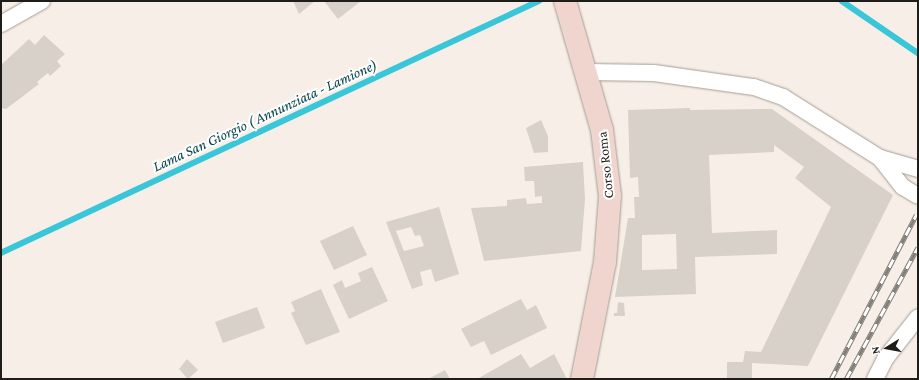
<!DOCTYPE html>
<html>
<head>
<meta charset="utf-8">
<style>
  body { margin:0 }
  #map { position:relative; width:919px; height:380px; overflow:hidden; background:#f7efe7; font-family:"Crimson Pro",serif }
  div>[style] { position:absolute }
  .stream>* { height:5.5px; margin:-2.75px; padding:0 2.75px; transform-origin:2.75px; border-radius:2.75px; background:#38c6d8 }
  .building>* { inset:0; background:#d8d1c9 }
  .roads { filter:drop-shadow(0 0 1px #a49d95) drop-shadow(0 0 1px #a49d95) }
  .street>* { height:16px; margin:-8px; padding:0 8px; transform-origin:8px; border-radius:8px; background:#fff }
  .secondary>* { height:22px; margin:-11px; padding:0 11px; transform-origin:11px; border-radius:11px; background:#f0d5cf }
  .rail>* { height:4.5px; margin-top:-2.25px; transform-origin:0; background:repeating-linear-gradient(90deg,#fefefe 0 9px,#827e78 0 18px); box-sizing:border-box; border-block:1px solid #827e78 }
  span { translate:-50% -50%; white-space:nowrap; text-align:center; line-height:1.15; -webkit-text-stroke:4px #fefefe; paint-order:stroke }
  .street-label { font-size:14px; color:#1f1d1a }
  .water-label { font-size:15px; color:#08474e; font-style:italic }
  .frame { position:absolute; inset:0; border:2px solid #1f1d1a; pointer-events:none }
  .north { position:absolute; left:867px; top:328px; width:40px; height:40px; -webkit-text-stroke:3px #fefefe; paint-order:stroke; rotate:259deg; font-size:11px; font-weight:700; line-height:16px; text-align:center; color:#1f1d1a }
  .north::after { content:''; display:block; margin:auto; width:14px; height:18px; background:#1f1d1a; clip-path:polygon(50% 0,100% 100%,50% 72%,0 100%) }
</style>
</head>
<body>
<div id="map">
  <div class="stream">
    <i style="left:842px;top:1px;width:92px;rotate:34.4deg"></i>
    <i style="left:1px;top:253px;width:594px;rotate:-25.1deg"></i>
  </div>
  <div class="building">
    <i style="clip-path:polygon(293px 1px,315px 1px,299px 14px)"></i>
    <i style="clip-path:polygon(324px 1px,361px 1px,338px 19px)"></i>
    <i style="clip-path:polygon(44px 35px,65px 54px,57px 61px,61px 66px,50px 76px,48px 73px,37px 82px,39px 84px,6px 109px,1px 108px,1px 65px,29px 39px,35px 45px)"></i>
    <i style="clip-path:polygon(evenodd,690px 108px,690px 110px,772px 109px,893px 195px,808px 366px,752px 363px,752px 379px,727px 379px,727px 362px,743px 362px,745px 351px,761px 352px,831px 207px,795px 178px,804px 167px,774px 145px,774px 152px,709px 155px,712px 233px,777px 230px,777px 254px,695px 257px,696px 294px,615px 297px,628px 218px,635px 218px,634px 197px,639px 197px,638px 177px,630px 178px,628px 110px,690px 108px,676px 234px,677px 269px,642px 270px,642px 235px,676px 234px)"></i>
    <i style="clip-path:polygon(541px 120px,548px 136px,548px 152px,534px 153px,526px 128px)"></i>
    <i style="clip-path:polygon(583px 162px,585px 199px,581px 251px,484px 261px,471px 208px,507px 206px,507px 200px,526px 198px,527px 204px,542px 203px,542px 196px,535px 197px,534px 181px,525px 181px,524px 167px)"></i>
    <i style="clip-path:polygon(evenodd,439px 207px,459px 274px,435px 282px,431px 269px,420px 272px,423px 285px,412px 289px,386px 222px,439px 207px,411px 227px,415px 236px,420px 235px,424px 246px,404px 251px,396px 231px,411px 227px)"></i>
    <i style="clip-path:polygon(353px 226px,367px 255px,334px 270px,320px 241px)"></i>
    <i style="clip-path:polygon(372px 267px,388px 301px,349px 319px,333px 285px,342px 280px,345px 288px,361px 281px,358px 273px)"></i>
    <i style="clip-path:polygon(321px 289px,340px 332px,306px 345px,291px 313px,295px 311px,291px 302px)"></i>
    <i style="clip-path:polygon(521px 299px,527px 310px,536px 305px,547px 328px,491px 355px,484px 341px,471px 347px,461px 329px)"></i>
    <i style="clip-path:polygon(618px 302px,624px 303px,625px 316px,614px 316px,614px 313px,617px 313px)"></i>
    <i style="clip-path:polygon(257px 307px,265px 328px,223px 343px,215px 322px)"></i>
    <i style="clip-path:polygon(521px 354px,530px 368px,554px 354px,567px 379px,477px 379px)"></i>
    <i style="clip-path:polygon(187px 359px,198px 370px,188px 379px,179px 369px)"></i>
    <i style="clip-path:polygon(445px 370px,450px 379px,428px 379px)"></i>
  </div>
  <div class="roads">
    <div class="street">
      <i style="left:1px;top:24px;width:47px;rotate:-29.3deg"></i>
      <i style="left:587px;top:72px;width:67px;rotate:0.9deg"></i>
      <i style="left:654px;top:73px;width:101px;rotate:8deg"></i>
      <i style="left:754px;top:87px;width:31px;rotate:19deg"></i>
      <i style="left:783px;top:97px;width:115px;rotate:32.2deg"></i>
      <i style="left:880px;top:158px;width:40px;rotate:16deg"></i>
      <i style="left:880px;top:158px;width:37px;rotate:52deg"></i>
      <i style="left:903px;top:187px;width:17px;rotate:31deg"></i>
      <i style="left:875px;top:379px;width:22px;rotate:-63deg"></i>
      <i style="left:885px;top:359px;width:53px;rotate:-51.8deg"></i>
    </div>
    <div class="secondary">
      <i style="left:565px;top:1px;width:134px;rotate:74deg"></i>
      <i style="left:602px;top:130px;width:66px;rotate:83.1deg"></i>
      <i style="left:610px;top:196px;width:66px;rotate:94.3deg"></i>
      <i style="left:605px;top:262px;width:119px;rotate:101.1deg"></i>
    </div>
  </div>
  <div class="rail">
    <i style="left:831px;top:379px;width:185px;rotate:-62.6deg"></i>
    <i style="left:846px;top:379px;width:150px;rotate:-61.4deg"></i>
  </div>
  <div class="street-label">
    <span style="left:605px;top:165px;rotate:-96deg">Corso Roma</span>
  </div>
  <div class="water-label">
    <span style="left:265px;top:116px;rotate:-25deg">Lama San Giorgio ( Annunziata - Lamione)</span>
  </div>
  <div class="frame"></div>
  <div class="north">N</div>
</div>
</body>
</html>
